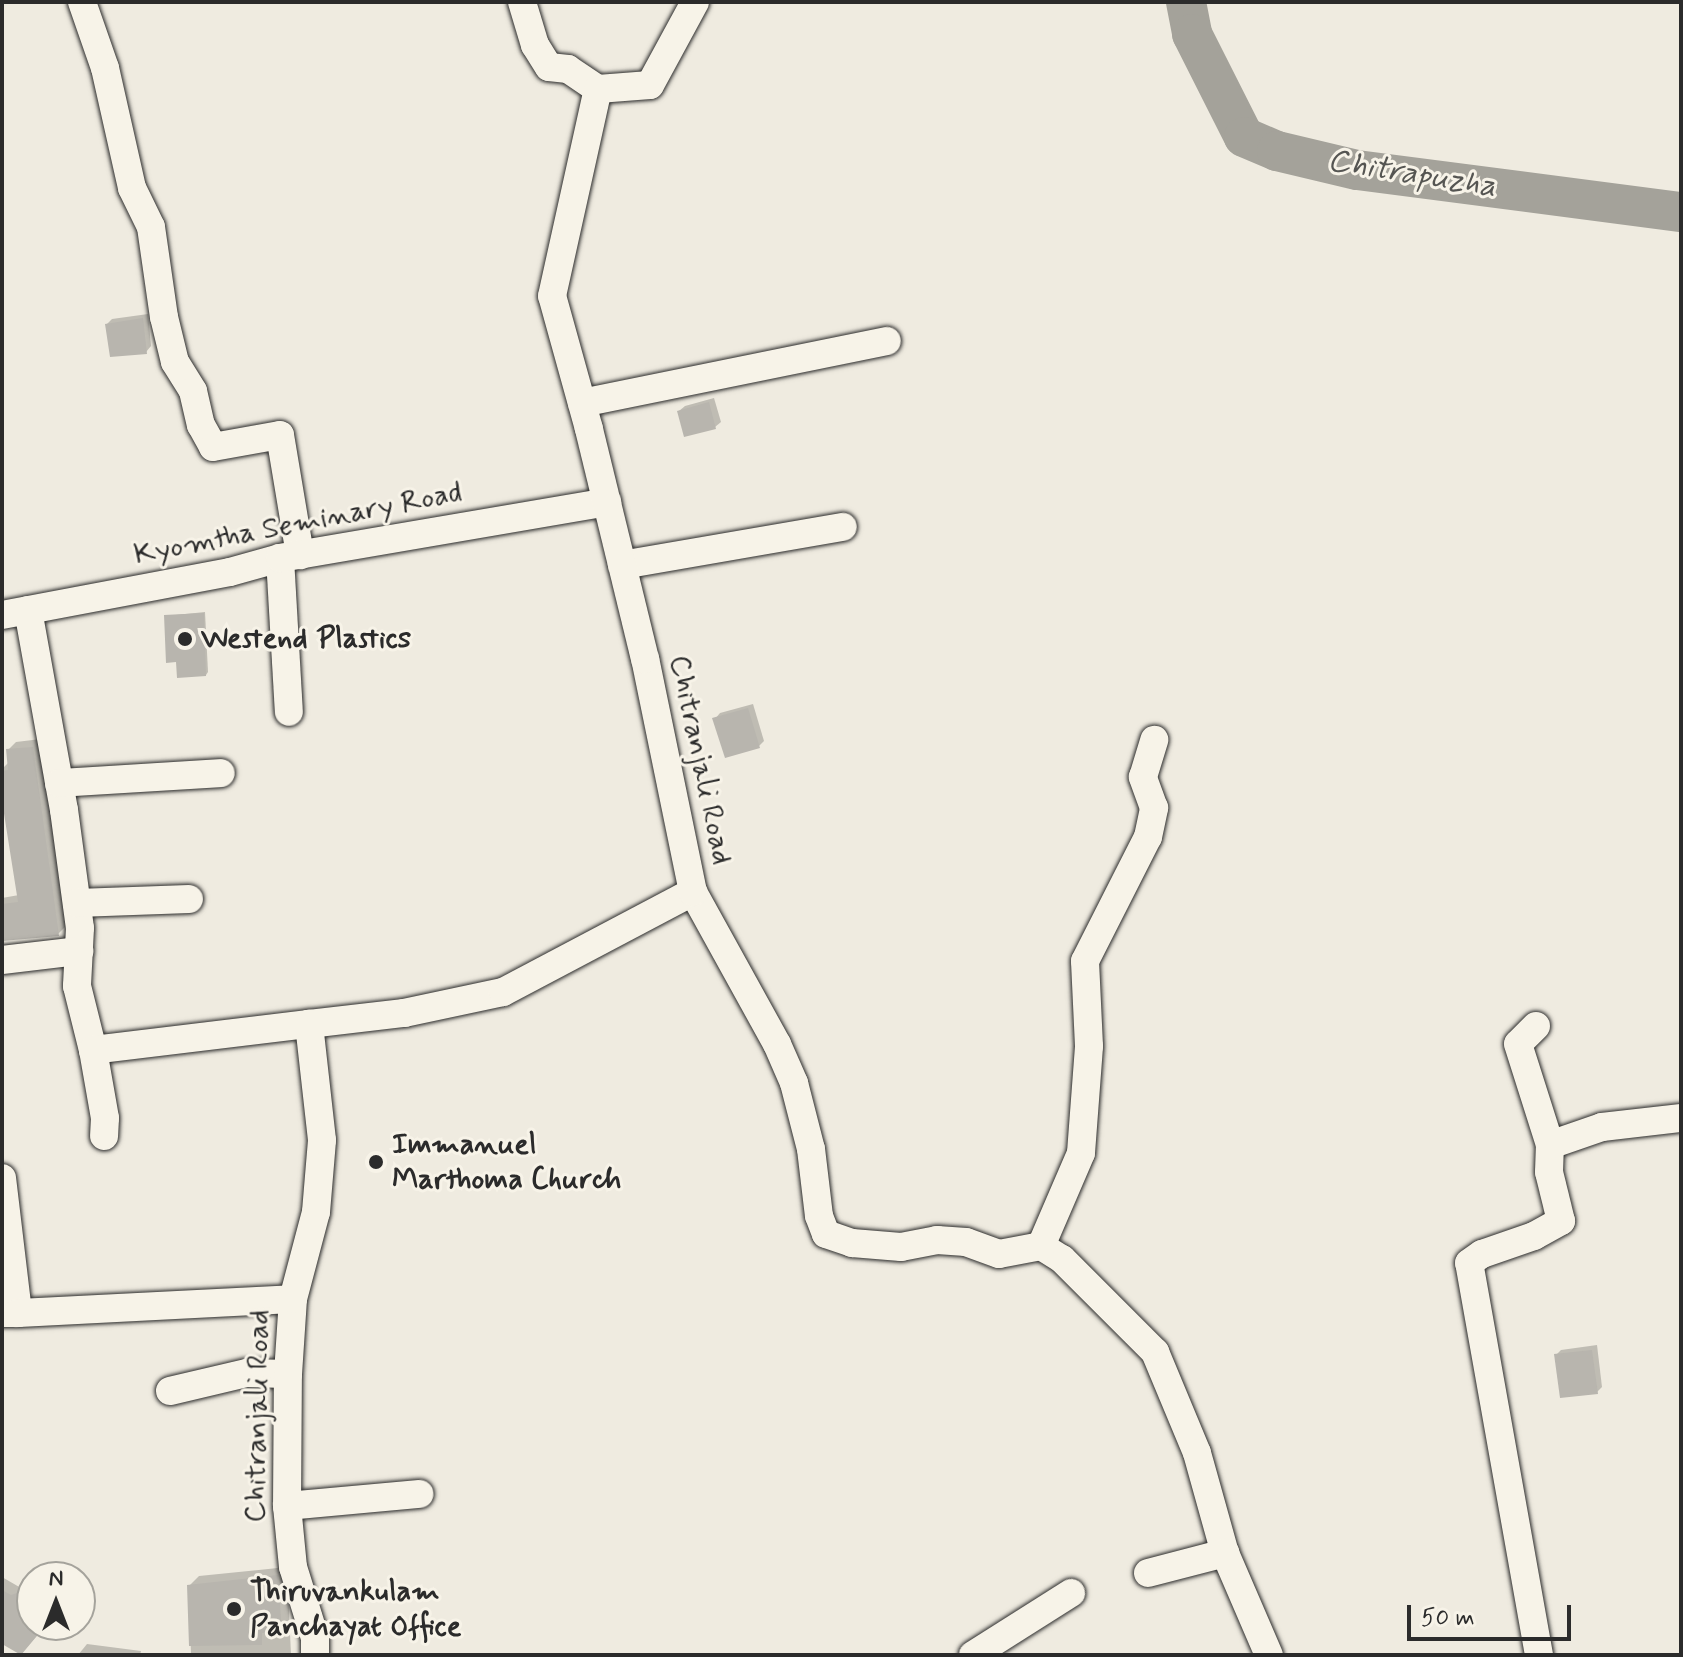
<!DOCTYPE html>
<html>
<head>
<meta charset="utf-8">
<style>
  body { margin:0 }
  #map { position:relative; width:1683px; height:1657px; overflow:hidden; background:#efebe0; font-family:Mynerve,sans-serif }
  div>[style] { position:absolute }
  .shadow>* { inset:0; background:#0003 }
  .river>* { height:40px; margin:-20px; padding:0 20px; transform-origin:20px; border-radius:20px; background:#a4a29a }
  .building>* { inset:0; background:#b8b5ae }
  .roads { filter:drop-shadow(0 0 2px #2b2b2b) drop-shadow(0 0 2px #2b2b2b) }
  .minor>* { height:28px; margin:-14px; padding:0 14px; transform-origin:14px; border-radius:14px; background:#f7f3e8 }
  .dots>* { width:22px; height:22px; translate:-50% -50%; box-sizing:border-box; border:4px solid #f7f3e8; border-radius:50% }
  span { translate:-50% -50%; white-space:nowrap; text-align:center; line-height:1.15; -webkit-text-stroke:6px #f7f3e8; paint-order:stroke }
  .street-label { font-size:30px; color:#2b2b2b }
  .poi-label { font-size:30px; color:#2b2b2b; font-weight:700 }
  .left { translate:0 -50%; text-align:left }
  .water-label { font-size:32px; color:#555552; font-style:italic }
  .frame { position:absolute; inset:0; border:4px solid #2b2b2b; pointer-events:none }
  .north { position:absolute; left:16px; top:1561px; width:80px; height:80px; box-sizing:border-box; background:#f7f3e8; border:2px solid #a5a39c; border-radius:50%; rotate:0deg; font-size:22px; font-weight:700; line-height:32px; text-align:center; color:#2b2b2b }
  .north::after { content:''; display:block; margin:auto; width:28px; height:36px; background:#2b2b2b; clip-path:polygon(50% 0,100% 100%,50% 72%,0 100%) }
  .scale { position:absolute; left:1407px; top:1605px; width:164px; height:36px; box-sizing:border-box; border:4px solid #2b2b2b; border-top:0; padding-left:10px; font-size:24px; line-height:28px; white-space:nowrap; color:#2b2b2b; -webkit-text-stroke:6px #f7f3e8; paint-order:stroke }
</style>
</head>
<body>
<div id="map">
  <div class="shadow">
    <i style="clip-path:polygon(148px 314px,151px 346px,146px 352px,107px 324px,112px 319px)"></i>
    <i style="clip-path:polygon(714px 398px,721px 422px,715px 427px,679px 411px,685px 406px)"></i>
    <i style="clip-path:polygon(205px 612px,208px 672px,206px 675px,178px 660px,166px 616px)"></i>
    <i style="clip-path:polygon(753px 704px,764px 741px,759px 746px,715px 719px,720px 713px)"></i>
    <i style="clip-path:polygon(41px 739px,66px 926px,58px 934px,2px 940px,2px 898px,19px 895px,2px 769px,8px 763px,8px 750px,16px 742px)"></i>
    <i style="clip-path:polygon(1597px 1345px,1602px 1387px,1597px 1392px,1556px 1355px,1561px 1350px)"></i>
    <i style="clip-path:polygon(287px 1567px,291px 1655px,191px 1655px,189px 1586px,199px 1576px)"></i>
    <i style="clip-path:polygon(2px 1577px,21px 1588px,32px 1584px,32px 1625px,46px 1625px,22px 1653px,2px 1641px)"></i>
    <i style="clip-path:polygon(87px 1644px,141px 1651px,140px 1655px,78px 1655px)"></i>
  </div>
  <div class="river">
    <i style="left:1186px;top:2px;width:33px;rotate:79deg"></i>
    <i style="left:1192px;top:34px;width:115px;rotate:63.2deg"></i>
    <i style="left:1244px;top:137px;width:36px;rotate:23deg"></i>
    <i style="left:1277px;top:151px;width:82px;rotate:13.4deg"></i>
    <i style="left:1357px;top:170px;width:327px;rotate:7.4deg"></i>
  </div>
  <div class="building">
    <i style="clip-path:polygon(143px 318px,147px 354px,110px 357px,105px 324px)"></i>
    <i style="clip-path:polygon(709px 402px,716px 429px,684px 437px,677px 411px)"></i>
    <i style="clip-path:polygon(204px 613px,206px 676px,177px 678px,176px 662px,166px 663px,164px 615px)"></i>
    <i style="clip-path:polygon(748px 708px,760px 748px,725px 758px,712px 718px)"></i>
    <i style="clip-path:polygon(33px 747px,59px 936px,2px 941px,2px 904px,18px 902px,2px 801px,2px 771px,8px 770px,6px 749px)"></i>
    <i style="clip-path:polygon(1592px 1350px,1598px 1394px,1560px 1398px,1554px 1354px)"></i>
    <i style="clip-path:polygon(278px 1575px,282px 1633px,262px 1633px,262px 1645px,189px 1646px,187px 1585px)"></i>
    <i style="clip-path:polygon(32px 1588px,32px 1625px,46px 1625px,21px 1655px,2px 1644px,2px 1590px,11px 1595px)"></i>
  </div>
  <div class="roads">
    <div class="minor">
      <i style="left:82px;top:2px;width:70px;rotate:70.8deg"></i>
      <i style="left:105px;top:68px;width:123px;rotate:77.3deg"></i>
      <i style="left:132px;top:188px;width:43px;rotate:64deg"></i>
      <i style="left:151px;top:227px;width:91px;rotate:81.8deg"></i>
      <i style="left:164px;top:317px;width:46px;rotate:76.3deg"></i>
      <i style="left:175px;top:362px;width:34px;rotate:58deg"></i>
      <i style="left:193px;top:391px;width:35px;rotate:77deg"></i>
      <i style="left:201px;top:425px;width:25px;rotate:61deg"></i>
      <i style="left:213px;top:447px;width:68px;rotate:-10.2deg"></i>
      <i style="left:280px;top:435px;width:122px;rotate:80.5deg"></i>
      <i style="left:522px;top:2px;width:45px;rotate:73.2deg"></i>
      <i style="left:535px;top:45px;width:26px;rotate:58deg"></i>
      <i style="left:549px;top:67px;width:19px;rotate:6deg"></i>
      <i style="left:568px;top:69px;width:36px;rotate:34deg"></i>
      <i style="left:582px;top:403px;width:311px;rotate:-11.5deg"></i>
      <i style="left:280px;top:558px;width:154px;rotate:86.7deg"></i>
      <i style="left:622px;top:565px;width:224px;rotate:-9.8deg"></i>
      <i style="left:28px;top:610px;width:203px;rotate:79.8deg"></i>
      <i style="left:64px;top:810px;width:119px;rotate:82.3deg"></i>
      <i style="left:80px;top:928px;width:58px;rotate:93deg"></i>
      <i style="left:77px;top:986px;width:66px;rotate:76deg"></i>
      <i style="left:93px;top:1050px;width:218px;rotate:-6.9deg"></i>
      <i style="left:2px;top:615px;width:232px;rotate:-10.7deg"></i>
      <i style="left:230px;top:572px;width:52px;rotate:-15.6deg"></i>
      <i style="left:280px;top:558px;width:332px;rotate:-9.7deg"></i>
      <i style="left:59px;top:783px;width:162px;rotate:-3.5deg"></i>
      <i style="left:693px;top:892px;width:174px;rotate:61.1deg"></i>
      <i style="left:777px;top:1044px;width:43px;rotate:66.4deg"></i>
      <i style="left:794px;top:1083px;width:68px;rotate:75.6deg"></i>
      <i style="left:811px;top:1149px;width:67px;rotate:83.2deg"></i>
      <i style="left:819px;top:1216px;width:19px;rotate:69deg"></i>
      <i style="left:826px;top:1234px;width:28px;rotate:19deg"></i>
      <i style="left:852px;top:1243px;width:49px;rotate:4.7deg"></i>
      <i style="left:901px;top:1247px;width:37px;rotate:-11deg"></i>
      <i style="left:937px;top:1240px;width:29px;rotate:4deg"></i>
      <i style="left:966px;top:1242px;width:35px;rotate:20deg"></i>
      <i style="left:999px;top:1254px;width:43px;rotate:-10.8deg"></i>
      <i style="left:1041px;top:1246px;width:25px;rotate:32deg"></i>
      <i style="left:1062px;top:1259px;width:132px;rotate:45deg"></i>
      <i style="left:1155px;top:1352px;width:109px;rotate:67.4deg"></i>
      <i style="left:1197px;top:1453px;width:104px;rotate:74.4deg"></i>
      <i style="left:1225px;top:1553px;width:111px;rotate:66.7deg"></i>
      <i style="left:77px;top:903px;width:112px;rotate:-2deg"></i>
      <i style="left:2px;top:960px;width:78px;rotate:-6.7deg"></i>
      <i style="left:1536px;top:1026px;width:25px;rotate:135deg"></i>
      <i style="left:1518px;top:1044px;width:106px;rotate:72.4deg"></i>
      <i style="left:93px;top:1050px;width:69px;rotate:80deg"></i>
      <i style="left:105px;top:1118px;width:18px;rotate:93deg"></i>
      <i style="left:2px;top:1178px;width:136px;rotate:83.2deg"></i>
      <i style="left:18px;top:1313px;width:16px;rotate:180deg"></i>
      <i style="left:1041px;top:1246px;width:101px;rotate:-66.7deg"></i>
      <i style="left:1081px;top:1153px;width:107px;rotate:-85.7deg"></i>
      <i style="left:1089px;top:1046px;width:85px;rotate:-92.7deg"></i>
      <i style="left:1085px;top:961px;width:139px;rotate:-63.1deg"></i>
      <i style="left:1148px;top:837px;width:30px;rotate:-78deg"></i>
      <i style="left:1154px;top:808px;width:33px;rotate:-110deg"></i>
      <i style="left:1143px;top:777px;width:39px;rotate:-73deg"></i>
      <i style="left:18px;top:1313px;width:275px;rotate:-2.9deg"></i>
      <i style="left:170px;top:1391px;width:79px;rotate:-13.2deg"></i>
      <i style="left:247px;top:1373px;width:41px;rotate:1.4deg"></i>
      <i style="left:287px;top:1506px;width:133px;rotate:-5.2deg"></i>
      <i style="left:1148px;top:1573px;width:80px;rotate:-14.6deg"></i>
      <i style="left:315px;top:1655px;width:17px;rotate:-90deg"></i>
      <i style="left:315px;top:1638px;width:74px;rotate:-107.2deg"></i>
      <i style="left:293px;top:1567px;width:61px;rotate:-95.6deg"></i>
      <i style="left:287px;top:1506px;width:132px;rotate:-89.6deg"></i>
      <i style="left:288px;top:1374px;width:75px;rotate:-86.2deg"></i>
      <i style="left:293px;top:1299px;width:90px;rotate:-75.2deg"></i>
      <i style="left:316px;top:1212px;width:72px;rotate:-85.2deg"></i>
      <i style="left:322px;top:1140px;width:117px;rotate:-96.4deg"></i>
      <i style="left:309px;top:1024px;width:96px;rotate:-6.6deg"></i>
      <i style="left:404px;top:1013px;width:101px;rotate:-12deg"></i>
      <i style="left:503px;top:992px;width:215px;rotate:-27.8deg"></i>
      <i style="left:693px;top:892px;width:238px;rotate:-101.6deg"></i>
      <i style="left:645px;top:659px;width:237px;rotate:-103.7deg"></i>
      <i style="left:589px;top:429px;width:138px;rotate:-105.5deg"></i>
      <i style="left:552px;top:296px;width:212px;rotate:-77.5deg"></i>
      <i style="left:598px;top:89px;width:52px;rotate:-4.4deg"></i>
      <i style="left:650px;top:85px;width:94px;rotate:-61.5deg"></i>
      <i style="left:973px;top:1655px;width:116px;rotate:-32.3deg"></i>
      <i style="left:1539px;top:1655px;width:398px;rotate:-100.1deg"></i>
      <i style="left:1469px;top:1263px;width:16px;rotate:-35deg"></i>
      <i style="left:1482px;top:1254px;width:55px;rotate:-19.1deg"></i>
      <i style="left:1534px;top:1236px;width:31px;rotate:-29deg"></i>
      <i style="left:1561px;top:1221px;width:50px;rotate:-103.8deg"></i>
      <i style="left:1549px;top:1172px;width:27px;rotate:-88deg"></i>
      <i style="left:1550px;top:1145px;width:55px;rotate:-19.1deg"></i>
      <i style="left:1602px;top:1127px;width:80px;rotate:-6.5deg"></i>
    </div>
  </div>
  <div class="dots">
    <i style="left:185px;top:639px;background:#2b2b2b"></i>
    <i style="left:376px;top:1162px;background:#2b2b2b"></i>
    <i style="left:234px;top:1609px;background:#2b2b2b"></i>
  </div>
  <div class="street-label">
    <span style="left:298px;top:524px;rotate:-11deg">Kyomtha Seminary Road</span>
    <span style="left:700px;top:760px;rotate:78deg">Chitranjali Road</span>
    <span style="left:258px;top:1416px;rotate:-89deg">Chitranjali Road</span>
  </div>
  <div class="poi-label">
    <span class="left" style="left:201px;top:639px">Westend Plastics</span>
    <span class="left" style="left:392px;top:1162px">Immanuel<br>Marthoma Church</span>
    <span class="left" style="left:250px;top:1609px">Thiruvankulam<br>Panchayat Office</span>
  </div>
  <div class="water-label">
    <span style="left:1412px;top:174px;rotate:9deg">Chitrapuzha</span>
  </div>
  <div class="frame"></div>
  <div class="north">N</div>
  <div class="scale">50 m</div>
</div>
</body>
</html>
